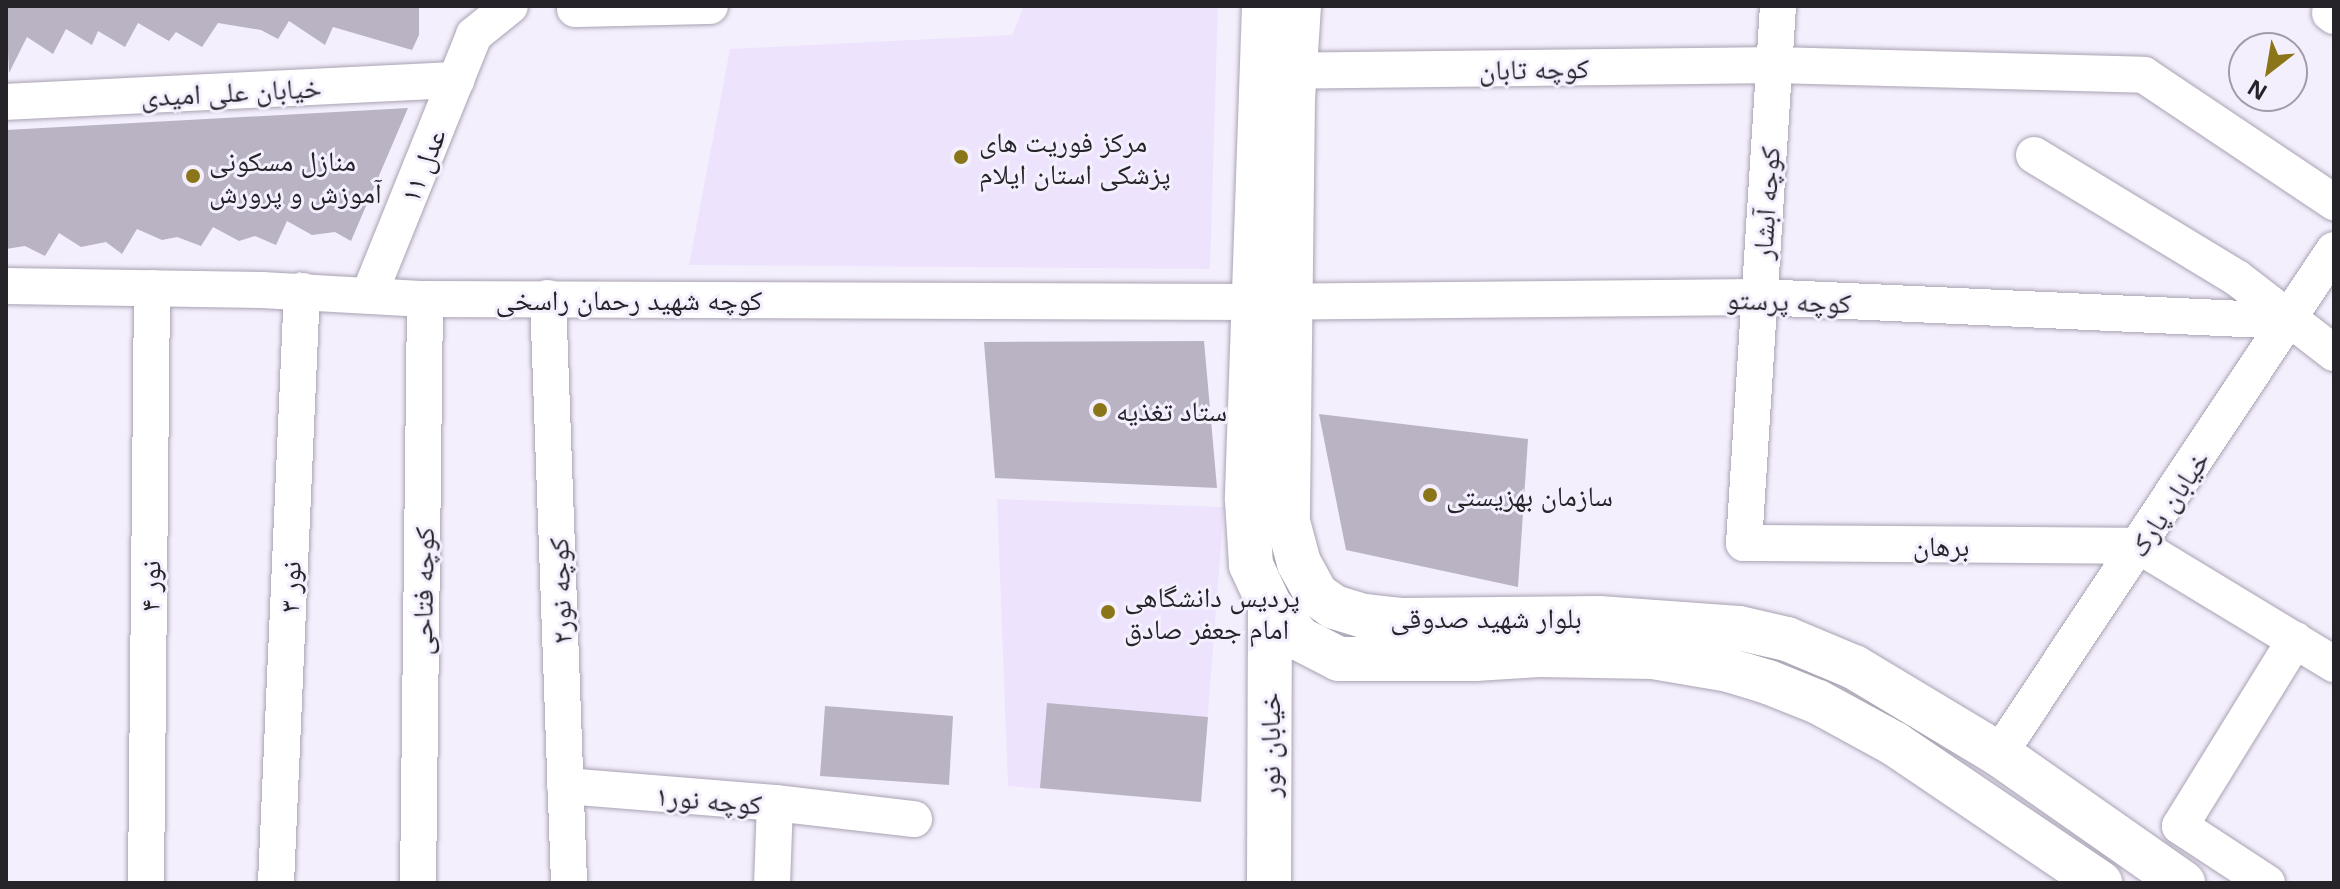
<!DOCTYPE html>
<html>
<head>
<meta charset="utf-8">
<style>
  body { margin:0 }
  #map { position:relative; width:2340px; height:889px; overflow:hidden; background:#f4effd; font-family:"Noto Sans","Noto Naskh Arabic",sans-serif }
  div>[style] { position:absolute }
  .built>* { inset:0; background:#eee3fc }
  .building>* { inset:0; background:#bab3c3 }
  .roads { filter:drop-shadow(0 0 2px #a9a2b2) drop-shadow(0 0 2px #a9a2b2) }
  .street>* { height:36px; margin:-18px; padding:0 18px; transform-origin:18px; border-radius:18px; background:#fff }
  .secondary>* { height:44px; margin:-22px; padding:0 22px; transform-origin:22px; border-radius:22px; background:#fff }
  .dots>* { width:22px; height:22px; translate:-50% -50%; box-sizing:border-box; border:4px solid #f4effd; border-radius:50% }
  span { translate:-50% -50%; white-space:nowrap; text-align:center; line-height:1.15; -webkit-text-stroke:6px #f4effd; paint-order:stroke }
  .street-label { font-size:28px; color:#262329 }
  .poi-label { font-size:28px; color:#262329 }
  .left { translate:0 -50%; text-align:left }
  .frame { position:absolute; inset:0; border:8px solid #262329; pointer-events:none }
  .north { position:absolute; left:2228px; top:32px; width:80px; height:80px; box-sizing:border-box; background:#f4effd; border:2px solid #a29da8; border-radius:50%; rotate:211deg; font-size:22px; font-weight:700; line-height:32px; text-align:center; color:#262329 }
  .north::after { content:''; display:block; margin:auto; width:28px; height:36px; background:#8a7518; clip-path:polygon(50% 0,100% 100%,50% 72%,0 100%) }
</style>
</head>
<body>
<div id="map">
  <div class="built">
    <i style="clip-path:polygon(1024px 6px,1218px 6px,1210px 269px,689px 265px,730px 49px,1012px 35px)"></i>
    <i style="clip-path:polygon(997px 499px,1224px 507px,1201px 802px,1008px 786px)"></i>
  </div>
  <div class="building">
    <i style="clip-path:polygon(6px 6px,419px 6px,419px 35px,412px 50px,333px 27px,325px 45px,289px 21px,278px 39px,261px 30px,218px 23px,202px 47px,176px 32px,169px 41px,138px 23px,125px 47px,98px 31px,92px 45px,66px 29px,53px 54px,27px 37px,9px 73px)"></i>
    <i style="clip-path:polygon(408px 108px,351px 241px,335px 232px,312px 235px,287px 221px,276px 245px,255px 236px,239px 241px,213px 227px,201px 246px,177px 237px,162px 240px,137px 229px,122px 254px,106px 242px,81px 247px,59px 233px,45px 256px,25px 246px,6px 249px,6px 130px)"></i>
    <i style="clip-path:polygon(1204px 341px,1217px 488px,995px 478px,984px 342px)"></i>
    <i style="clip-path:polygon(1319px 414px,1528px 439px,1518px 587px,1346px 550px)"></i>
    <i style="clip-path:polygon(1047px 703px,1208px 717px,1201px 802px,1040px 788px)"></i>
    <i style="clip-path:polygon(825px 706px,953px 716px,949px 785px,820px 776px)"></i>
  </div>
  <div class="roads">
    <div class="street">
      <i style="left:1778px;top:6px;width:538px;rotate:93.62deg"></i>
      <i style="left:1744px;top:543px;width:395px;rotate:0.4deg"></i>
      <i style="left:2139px;top:546px;width:228px;rotate:31.2deg"></i>
      <i style="left:575px;top:9px;width:135px;rotate:-1.3deg"></i>
      <i style="left:2330px;top:13px;width:5px;rotate:37deg"></i>
      <i style="left:1267px;top:71px;width:507px;rotate:-0.68deg"></i>
      <i style="left:1774px;top:65px;width:370px;rotate:1.5deg"></i>
      <i style="left:2144px;top:75px;width:229px;rotate:33.8deg"></i>
      <i style="left:6px;top:102px;width:451px;rotate:-2.8deg"></i>
      <i style="left:2034px;top:155px;width:237px;rotate:31.2deg"></i>
      <i style="left:2237px;top:278px;width:123px;rotate:37.7deg"></i>
      <i style="left:6px;top:286px;width:256px;rotate:0.9deg"></i>
      <i style="left:262px;top:290px;width:163px;rotate:3.2deg"></i>
      <i style="left:425px;top:299px;width:828px;rotate:0.21deg"></i>
      <i style="left:1253px;top:302px;width:506px;rotate:-0.57deg"></i>
      <i style="left:1759px;top:297px;width:530px;rotate:2.6deg"></i>
      <i style="left:369px;top:295px;width:280px;rotate:-68deg"></i>
      <i style="left:474px;top:35px;width:46px;rotate:-38.9deg"></i>
      <i style="left:548px;top:298px;width:585px;rotate:87.94deg"></i>
      <i style="left:1999px;top:754px;width:605px;rotate:-56.39deg"></i>
      <i style="left:565px;top:786px;width:211px;rotate:4.6deg"></i>
      <i style="left:775px;top:803px;width:80px;rotate:92.1deg"></i>
      <i style="left:775px;top:803px;width:140px;rotate:6.6deg"></i>
      <i style="left:146px;top:883px;width:595px;rotate:-89.42deg"></i>
      <i style="left:276px;top:883px;width:593px;rotate:-87.49deg"></i>
      <i style="left:418px;top:883px;width:584px;rotate:-89.31deg"></i>
      <i style="left:2267px;top:883px;width:104px;rotate:-146.8deg"></i>
      <i style="left:2180px;top:826px;width:219px;rotate:-58.3deg"></i>
    </div>
    <div class="secondary">
      <i style="left:1264px;top:6px;width:494px;rotate:92deg"></i>
      <i style="left:1247px;top:500px;width:65px;rotate:86.5deg"></i>
      <i style="left:1251px;top:565px;width:45px;rotate:65.1deg"></i>
      <i style="left:1270px;top:606px;width:45px;rotate:47.7deg"></i>
      <i style="left:1300px;top:639px;width:44px;rotate:27.1deg"></i>
      <i style="left:1339px;top:659px;width:136px"></i>
      <i style="left:1475px;top:659px;width:64px;rotate:-3.6deg"></i>
      <i style="left:1539px;top:655px;width:114px;rotate:1deg"></i>
      <i style="left:1653px;top:657px;width:76px;rotate:9.8deg"></i>
      <i style="left:1728px;top:670px;width:42px;rotate:16.7deg"></i>
      <i style="left:1768px;top:682px;width:54px;rotate:21.8deg"></i>
      <i style="left:1818px;top:702px;width:88px;rotate:28.6deg"></i>
      <i style="left:1895px;top:744px;width:248px;rotate:34.1deg"></i>
      <i style="left:1299px;top:6px;width:92px;rotate:93.7deg"></i>
      <i style="left:1293px;top:98px;width:424px;rotate:90.7deg"></i>
      <i style="left:1288px;top:522px;width:42px;rotate:75deg"></i>
      <i style="left:1299px;top:563px;width:37px;rotate:61deg"></i>
      <i style="left:1317px;top:595px;width:21px;rotate:35deg"></i>
      <i style="left:1334px;top:607px;width:31px;rotate:17deg"></i>
      <i style="left:1364px;top:616px;width:39px;rotate:6deg"></i>
      <i style="left:1403px;top:620px;width:196px;rotate:-0.6deg"></i>
      <i style="left:1599px;top:618px;width:140px;rotate:4.1deg"></i>
      <i style="left:1739px;top:628px;width:49px;rotate:12.9deg"></i>
      <i style="left:1787px;top:639px;width:73px;rotate:22.7deg"></i>
      <i style="left:1854px;top:667px;width:169px;rotate:31deg"></i>
      <i style="left:1999px;top:754px;width:225px;rotate:35deg"></i>
      <i style="left:1269px;top:883px;width:277px;rotate:-89.8deg"></i>
    </div>
  </div>
  <div class="dots">
    <i style="left:961px;top:157px;background:#8a7518"></i>
    <i style="left:193px;top:176px;background:#8a7518"></i>
    <i style="left:1100px;top:410px;background:#8a7518"></i>
    <i style="left:1430px;top:495px;background:#8a7518"></i>
    <i style="left:1108px;top:612px;background:#8a7518"></i>
  </div>
  <div class="street-label">
    <span style="left:1534px;top:68px;rotate:-1deg">کوچه تابان</span>
    <span style="left:231px;top:91px;rotate:-3deg">خیابان علی امیدی</span>
    <span style="left:422px;top:165px;rotate:-68deg">عدل ۱۱</span>
    <span style="left:1765px;top:203px;rotate:-86deg">کوچه آبشار</span>
    <span style="left:629px;top:299px">کوچه شهید رحمان راسخی</span>
    <span style="left:1789px;top:300px;rotate:2deg">کوچه پرستو</span>
    <span style="left:2168px;top:503px;rotate:-56deg">خیابان پارک</span>
    <span style="left:1941px;top:545px">برهان</span>
    <span style="left:149px;top:586px;rotate:-89deg">نور ۴</span>
    <span style="left:289px;top:587px;rotate:-88deg">نور ۳</span>
    <span style="left:422px;top:591px;rotate:-89deg">کوچه فتاحی</span>
    <span style="left:559px;top:591px;rotate:-92deg">کوچه نور۲</span>
    <span style="left:1486px;top:617px">بلوار شهید صدوقی</span>
    <span style="left:1269px;top:745px;rotate:-90deg">خیابان نور</span>
    <span style="left:709px;top:799px;rotate:5deg">کوچه نور۱</span>
  </div>
  <div class="poi-label">
    <span class="left" style="left:979px;top:157px">مرکز فوریت های<br>پزشکی استان ایلام</span>
    <span class="left" style="left:209px;top:176px">منازل مسکونی<br>آموزش و پرورش</span>
    <span class="left" style="left:1116px;top:410px">ستاد تغذیه</span>
    <span class="left" style="left:1446px;top:495px">سازمان بهزیستی</span>
    <span class="left" style="left:1124px;top:612px">پردیس دانشگاهی<br>امام جعفر صادق</span>
  </div>
  <div class="frame"></div>
  <div class="north">N</div>
</div>
</body>
</html>
